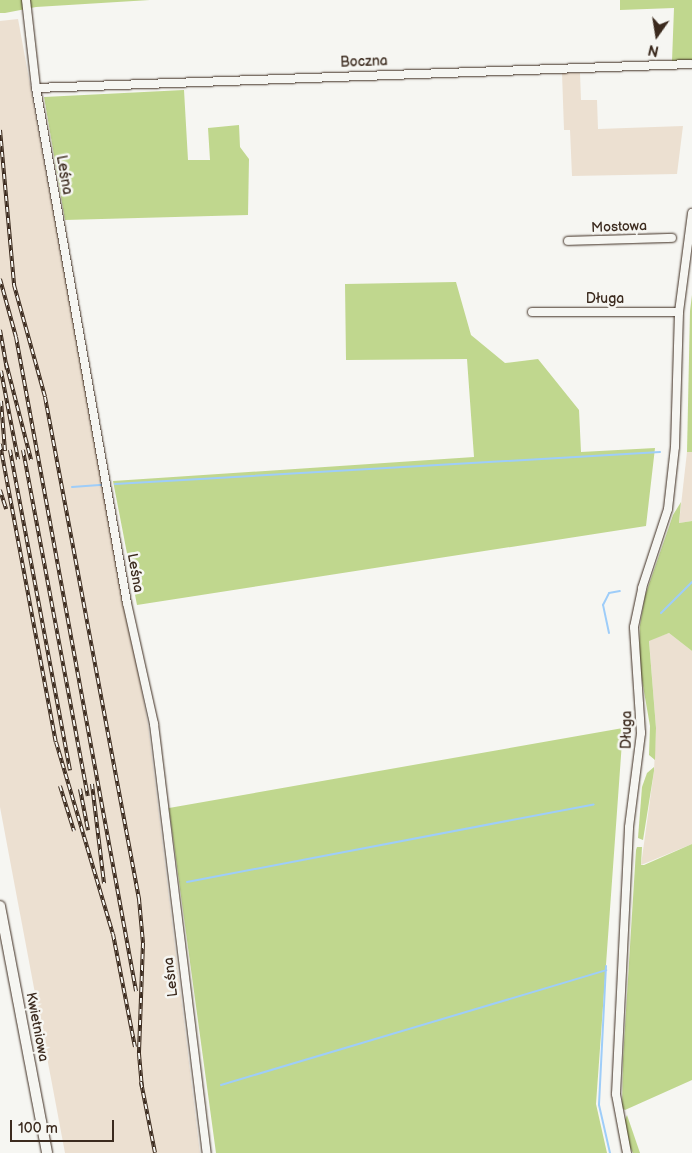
<!DOCTYPE html>
<html>
<head>
<meta charset="utf-8">
<style>
  body { margin:0 }
  #map { position:relative; width:692px; height:1153px; overflow:hidden; background:#f6f6f2; font-family:"Balsamiq Sans",sans-serif }
  div>[style] { position:absolute }
  .built>* { inset:0; background:#ece0d1 }
  .green>* { inset:0; background:#c0d78e }
  .stream>* { height:2px; margin:-1px; padding:0 1px; transform-origin:1px; border-radius:1px; background:#9ecdf9 }
  .roads { filter:drop-shadow(0 0 1px #3b2a1e) drop-shadow(0 0 1px #3b2a1e) }
  .minor>* { height:8px; margin:-4px; padding:0 4px; transform-origin:4px; border-radius:4px; background:#f6f6f2 }
  .tertiary>* { height:10px; margin:-5px; padding:0 5px; transform-origin:5px; border-radius:5px; background:#f6f6f2 }
  .rail>* { height:4px; margin-top:-2px; transform-origin:0; background:repeating-linear-gradient(90deg,#f6f6f2 0 5.5px,#3b2a1e 0 11px); box-sizing:border-box; border-block:1px solid #3b2a1e }
  span { translate:-50% -50%; white-space:nowrap; text-align:center; line-height:1.15; -webkit-text-stroke:5px #f6f6f2; paint-order:stroke }
  .street-label { font-size:14px; color:#3b2a1e }
  .north { position:absolute; left:632px; top:10px; width:50px; height:50px; -webkit-text-stroke:4px #f6f6f2; paint-order:stroke; rotate:193deg; font-size:14px; font-weight:700; line-height:20px; text-align:center; color:#3b2a1e }
  .north::after { content:''; display:block; margin:auto; width:18px; height:22px; background:#3b2a1e; clip-path:polygon(50% 0,100% 100%,50% 72%,0 100%) }
  .scale { position:absolute; left:10px; top:1120px; width:104px; height:22px; box-sizing:border-box; border:2px solid #3b2a1e; border-top:0; padding-left:6px; font-size:15px; line-height:18px; white-space:nowrap; color:#3b2a1e; -webkit-text-stroke:4px #f6f6f2; paint-order:stroke }
</style>
</head>
<body>
<div id="map">
  <div class="built">
    <i style="clip-path:polygon(18px 19px,148px 725px,200px 1153px,65px 1153px,0 807px,0 21px)"></i>
    <i style="clip-path:polygon(562px 73px,580px 73px,581px 100px,597px 100px,598px 129px,683px 126px,677px 174px,572px 176px,570px 130px,564px 130px)"></i>
    <i style="clip-path:polygon(687px 452px,692px 452px,692px 521px,679px 523px)"></i>
    <i style="clip-path:polygon(669px 633px,692px 651px,692px 844px,641px 865px,654px 771px,656px 728px,649px 640px)"></i>
  </div>
  <div class="green">
    <i style="clip-path:polygon(0 0,150px 0,36px 7px,5px 13px,0 13px)"></i>
    <i style="clip-path:polygon(620px 0,692px 0,692px 60px,672px 61px,674px 8px,620px 10px)"></i>
    <i style="clip-path:polygon(184px 90px,188px 160px,210px 160px,208px 128px,239px 125px,240px 147px,249px 159px,248px 215px,65px 220px,44px 97px)"></i>
    <i style="clip-path:polygon(456px 282px,471px 335px,505px 363px,538px 359px,579px 410px,581px 452px,655px 448px,646px 526px,137px 605px,113px 481px,474px 457px,467px 359px,346px 360px,345px 284px)"></i>
    <i style="clip-path:polygon(692px 295px,692px 452px,687px 452px,690px 311px)"></i>
    <i style="clip-path:polygon(681px 502px,679px 523px,692px 521px,692px 651px,669px 633px,649px 641px,656px 728px,655px 760px,649px 755px,650px 726px,639px 663px,640px 625px,645px 596px,673px 515px)"></i>
    <i style="clip-path:polygon(623px 728px,596px 1104px,607px 1153px,216px 1153px,169px 808px)"></i>
    <i style="clip-path:polygon(654px 767px,654px 771px,643px 840px,638px 838px,642px 787px,647px 773px)"></i>
    <i style="clip-path:polygon(692px 844px,692px 1080px,625px 1110px,622px 1108px,623px 1059px,636px 850px,637px 847px,642px 847px,641px 865px,644px 865px)"></i>
    <i style="clip-path:polygon(627px 1115px,640px 1153px,633px 1153px,628px 1143px,624px 1122px)"></i>
  </div>
  <div class="stream">
    <i style="left:115px;top:484px;width:546px;rotate:-3.36deg"></i>
    <i style="left:72px;top:487px;width:31px;rotate:-4deg"></i>
    <i style="left:661px;top:613px;width:44px;rotate:-45deg"></i>
    <i style="left:609px;top:633px;width:29px;rotate:-102deg"></i>
    <i style="left:603px;top:605px;width:13px;rotate:-63deg"></i>
    <i style="left:609px;top:593px;width:11px;rotate:-10deg"></i>
    <i style="left:187px;top:882px;width:414px;rotate:-10.8deg"></i>
    <i style="left:606px;top:966px;width:139px;rotate:92.9deg"></i>
    <i style="left:599px;top:1105px;width:49px;rotate:77.1deg"></i>
    <i style="left:221px;top:1085px;width:402px;rotate:-16.6deg"></i>
  </div>
  <div class="roads">
    <div class="minor">
      <i style="left:26px;top:0;width:89px;rotate:83.5deg"></i>
      <i style="left:36px;top:88px;width:523px;rotate:79.98deg"></i>
      <i style="left:127px;top:603px;width:124px;rotate:77.4deg"></i>
      <i style="left:154px;top:724px;width:432px;rotate:83deg"></i>
      <i style="left:36px;top:88px;width:656px;rotate:-2.1deg"></i>
      <i style="left:568px;top:241px;width:104px;rotate:-1.7deg"></i>
      <i style="left:532px;top:312px;width:147px"></i>
      <i style="left:627px;top:1153px;width:60px;rotate:-100.6deg"></i>
      <i style="left:616px;top:1094px;width:267px;rotate:-87.2deg"></i>
      <i style="left:629px;top:827px;width:95px;rotate:-82.7deg"></i>
      <i style="left:641px;top:733px;width:106px;rotate:-93.8deg"></i>
      <i style="left:634px;top:627px;width:40px;rotate:-78deg"></i>
      <i style="left:642px;top:588px;width:83px;rotate:-71.8deg"></i>
      <i style="left:668px;top:509px;width:62px;rotate:-83.6deg"></i>
      <i style="left:675px;top:447px;width:135px;rotate:-88.3deg"></i>
      <i style="left:679px;top:312px;width:100px;rotate:-82.5deg"></i>
    </div>
    <div class="tertiary">
      <i style="left:0;top:906px;width:251px;rotate:79.2deg"></i>
    </div>
  </div>
  <div class="rail">
    <i style="left:0;top:130px;width:156px;rotate:84.8deg"></i>
    <i style="left:14px;top:285px;width:116px;rotate:74.5deg"></i>
    <i style="left:45px;top:397px;width:511px;rotate:79.39deg"></i>
    <i style="left:139px;top:899px;width:44px;rotate:84.8deg"></i>
    <i style="left:143px;top:943px;width:111px;rotate:92.1deg"></i>
    <i style="left:139px;top:1054px;width:33px;rotate:85deg"></i>
    <i style="left:0;top:279px;width:60px;rotate:74.6deg"></i>
    <i style="left:16px;top:337px;width:665px;rotate:79.6deg"></i>
    <i style="left:0;top:330px;width:40px;rotate:80deg"></i>
    <i style="left:6px;top:363px;width:100px;rotate:75.5deg"></i>
    <i style="left:1px;top:371px;width:90px;rotate:79.1deg"></i>
    <i style="left:1px;top:401px;width:50px;rotate:85.4deg"></i>
    <i style="left:0;top:444px;width:303px;rotate:79.4deg"></i>
    <i style="left:56px;top:742px;width:200px;rotate:73.5deg"></i>
    <i style="left:113px;top:934px;width:115px;rotate:79deg"></i>
    <i style="left:10px;top:450px;width:326px;rotate:79.4deg"></i>
    <i style="left:23px;top:450px;width:352px;rotate:79.4deg"></i>
    <i style="left:0;top:490px;width:20px;rotate:72deg"></i>
    <i style="left:92px;top:784px;width:100px;rotate:83.1deg"></i>
    <i style="left:60px;top:786px;width:47px;rotate:72.7deg"></i>
    <i style="left:80px;top:789px;width:42px;rotate:79deg"></i>
    <i style="left:141px;top:1082px;width:72px;rotate:78.8deg"></i>
  </div>
  <div class="street-label">
    <span style="left:364px;top:62px;rotate:-2deg">Boczna</span>
    <span style="left:64px;top:175px;rotate:80deg">Leśna</span>
    <span style="left:619px;top:227px;rotate:-2deg">Mostowa</span>
    <span style="left:605px;top:299px">Długa</span>
    <span style="left:135px;top:573px;rotate:80deg">Leśna</span>
    <span style="left:627px;top:730px;rotate:-89deg">Długa</span>
    <span style="left:171px;top:977px;rotate:-97deg">Leśna</span>
    <span style="left:37px;top:1027px;rotate:79deg">Kwietniowa</span>
  </div>
  <div class="north">N</div>
  <div class="scale">100 m</div>
</div>
</body>
</html>
